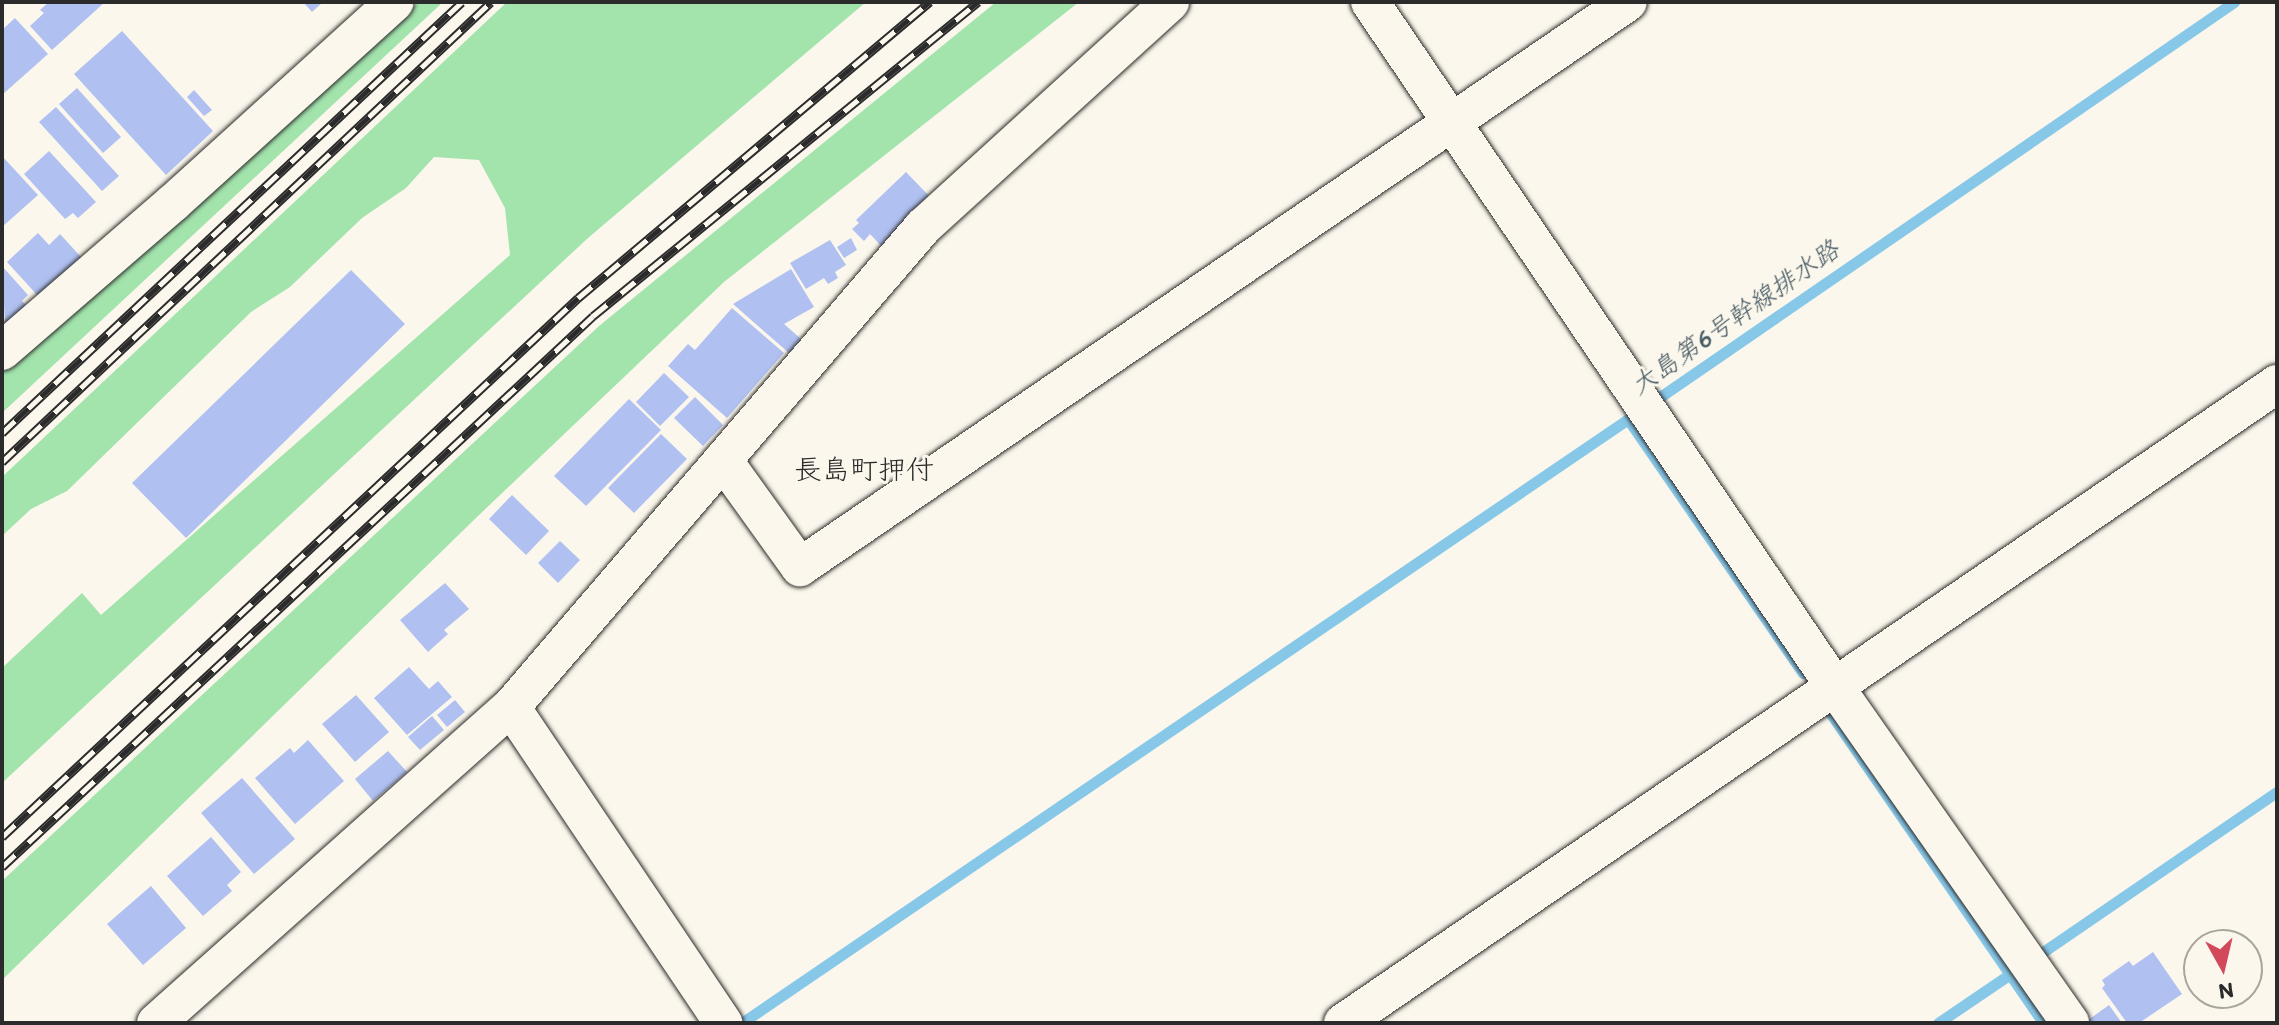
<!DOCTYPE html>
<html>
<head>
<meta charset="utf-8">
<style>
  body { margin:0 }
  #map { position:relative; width:2279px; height:1025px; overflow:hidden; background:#fbf7ec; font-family:Itim,"Klee One",sans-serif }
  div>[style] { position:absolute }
  .green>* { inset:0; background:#a3e4ad }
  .stream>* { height:11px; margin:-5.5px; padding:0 5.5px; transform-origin:5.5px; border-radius:5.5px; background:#87c7e8 }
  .building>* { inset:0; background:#b0c1f1 }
  .roads { filter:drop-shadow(0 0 2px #2b2b2b) drop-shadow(0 0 2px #2b2b2b) }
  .street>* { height:38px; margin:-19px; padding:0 19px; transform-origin:19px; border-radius:19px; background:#fbf7ec }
  .rail>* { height:9px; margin-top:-4.5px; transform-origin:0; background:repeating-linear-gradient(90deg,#fbf7ec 0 18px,#2b2b2b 0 36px); box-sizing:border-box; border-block:2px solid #2b2b2b }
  span { translate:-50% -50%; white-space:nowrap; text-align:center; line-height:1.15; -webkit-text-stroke:6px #fbf7ec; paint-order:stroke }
  .water-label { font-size:26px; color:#475a64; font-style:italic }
  .quarter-label { font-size:28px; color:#2b2b2b }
  .frame { position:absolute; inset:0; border:4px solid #2b2b2b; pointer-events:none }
  .north { position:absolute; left:2183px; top:929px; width:80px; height:80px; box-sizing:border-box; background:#fbf7ec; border:2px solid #a8a59f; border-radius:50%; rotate:172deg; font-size:22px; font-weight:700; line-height:32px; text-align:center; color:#2b2b2b }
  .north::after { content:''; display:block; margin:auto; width:28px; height:36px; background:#d1495b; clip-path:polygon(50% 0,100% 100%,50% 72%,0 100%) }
</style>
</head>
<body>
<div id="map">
  <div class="green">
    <i style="clip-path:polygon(419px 2px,443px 2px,2px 413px,2px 371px,344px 73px)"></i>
    <i style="clip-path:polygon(507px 2px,866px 2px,588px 238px,2px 783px,2px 668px,82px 593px,101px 615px,510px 255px,505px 208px,479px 160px,434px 157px,406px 188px,362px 218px,290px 287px,251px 312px,67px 491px,31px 509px,2px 536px,2px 477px)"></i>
    <i style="clip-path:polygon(996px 2px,1079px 2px,724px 282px,479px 515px,2px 980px,2px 881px,599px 326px)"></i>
  </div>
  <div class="stream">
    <i style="left:1803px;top:673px;width:308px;rotate:-124.6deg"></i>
    <i style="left:1628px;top:419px;width:736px;rotate:-34.53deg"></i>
    <i style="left:1831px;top:714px;width:375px;rotate:55.5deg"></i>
    <i style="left:2040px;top:954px;width:287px;rotate:-34.4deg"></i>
    <i style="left:743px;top:1022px;width:1071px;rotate:-34.27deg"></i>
    <i style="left:1938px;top:1023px;width:87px;rotate:-34.2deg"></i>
  </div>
  <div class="building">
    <i style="clip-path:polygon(49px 2px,105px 2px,52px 50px,30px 26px,44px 13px,40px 10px)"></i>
    <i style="clip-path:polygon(303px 2px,323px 2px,312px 12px)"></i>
    <i style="clip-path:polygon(15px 18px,48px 54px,2px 95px,2px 30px)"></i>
    <i style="clip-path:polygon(122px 31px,213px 131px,166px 175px,74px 74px)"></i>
    <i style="clip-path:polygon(77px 88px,121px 137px,103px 153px,59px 104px)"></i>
    <i style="clip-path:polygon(194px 90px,212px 110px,204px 116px,187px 97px)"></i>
    <i style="clip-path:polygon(56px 107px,119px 176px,102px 191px,39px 122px)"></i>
    <i style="clip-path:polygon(49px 151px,96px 202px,78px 218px,73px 213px,65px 219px,24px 174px)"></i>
    <i style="clip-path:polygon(2px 156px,38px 195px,2px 227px)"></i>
    <i style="clip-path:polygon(906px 172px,933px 200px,883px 248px,870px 234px,864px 241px,852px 229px,859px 223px,856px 220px)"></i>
    <i style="clip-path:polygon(38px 233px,49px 245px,60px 234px,81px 257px,38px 296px,7px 262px)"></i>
    <i style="clip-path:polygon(851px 238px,857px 250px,844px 258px,837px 247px)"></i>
    <i style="clip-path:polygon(830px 240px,846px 265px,835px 272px,838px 278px,828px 284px,824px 278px,806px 289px,790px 263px)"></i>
    <i style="clip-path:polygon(2px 266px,28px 295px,22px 301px,26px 305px,5px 324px)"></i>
    <i style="clip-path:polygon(791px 269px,814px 307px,784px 324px,801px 339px,789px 353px,733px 304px)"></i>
    <i style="clip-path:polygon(351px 270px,405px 324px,186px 538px,132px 483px)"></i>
    <i style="clip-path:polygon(732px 308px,784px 353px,727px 418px,668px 366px,688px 344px,695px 350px)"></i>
    <i style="clip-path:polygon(664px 373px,689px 397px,660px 426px,636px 402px)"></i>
    <i style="clip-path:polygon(695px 397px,723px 425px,703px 446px,674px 418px)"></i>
    <i style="clip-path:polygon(629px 399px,661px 430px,586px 506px,554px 476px)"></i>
    <i style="clip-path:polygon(661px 434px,687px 459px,634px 513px,608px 488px)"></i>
    <i style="clip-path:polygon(512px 495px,549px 531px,526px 555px,489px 519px)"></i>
    <i style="clip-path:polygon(560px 541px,580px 560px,558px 583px,538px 563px)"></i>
    <i style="clip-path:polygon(445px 583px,469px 609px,444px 630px,448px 634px,428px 652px,400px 620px)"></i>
    <i style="clip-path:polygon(409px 667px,429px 689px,438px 681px,452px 697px,407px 735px,374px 698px)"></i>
    <i style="clip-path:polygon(356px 695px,389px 732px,355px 762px,322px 724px)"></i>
    <i style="clip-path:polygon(455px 700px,465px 712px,447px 727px,437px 715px)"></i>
    <i style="clip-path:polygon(432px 716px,444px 730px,420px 750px,408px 737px)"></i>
    <i style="clip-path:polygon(308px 740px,344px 781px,295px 824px,255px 778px,290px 748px,294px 753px)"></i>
    <i style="clip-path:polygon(388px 751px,407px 772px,373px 801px,355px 779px)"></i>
    <i style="clip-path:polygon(242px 778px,295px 839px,254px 874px,201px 813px)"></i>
    <i style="clip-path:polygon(211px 837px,241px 872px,227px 885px,232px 891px,203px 916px,167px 876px)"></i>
    <i style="clip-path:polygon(151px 886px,186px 928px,143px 965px,107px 924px)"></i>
    <i style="clip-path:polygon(2153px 952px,2182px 994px,2139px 1023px,2127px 1023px,2102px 988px,2105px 985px,2102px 980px,2129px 961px,2133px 966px)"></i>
    <i style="clip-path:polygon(2109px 1005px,2122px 1023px,2084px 1023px)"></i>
  </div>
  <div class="roads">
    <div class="street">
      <i style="left:1370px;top:2px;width:828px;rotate:55.83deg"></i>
      <i style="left:1835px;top:687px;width:410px;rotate:55deg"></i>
      <i style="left:2px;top:351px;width:226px;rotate:-40.9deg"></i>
      <i style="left:173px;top:203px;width:299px;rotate:-42.2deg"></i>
      <i style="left:723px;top:460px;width:132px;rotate:54.3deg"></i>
      <i style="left:800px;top:567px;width:1002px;rotate:-34.31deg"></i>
      <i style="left:511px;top:707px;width:381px;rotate:56.1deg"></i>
      <i style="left:156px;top:1023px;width:475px;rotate:-41.7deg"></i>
      <i style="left:511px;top:707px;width:633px;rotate:-49.36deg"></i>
      <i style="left:923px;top:227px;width:334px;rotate:-42.3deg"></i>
      <i style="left:1343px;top:1023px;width:1132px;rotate:-34.38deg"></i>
    </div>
  </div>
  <div class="rail">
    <i style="left:2px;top:433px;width:630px;rotate:-43.14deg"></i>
    <i style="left:2px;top:462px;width:671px;rotate:-43.25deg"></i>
    <i style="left:2px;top:837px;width:789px;rotate:-43.1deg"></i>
    <i style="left:578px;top:298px;width:460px;rotate:-40.1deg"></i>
    <i style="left:2px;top:867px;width:808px;rotate:-42.99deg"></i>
    <i style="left:593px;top:316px;width:497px;rotate:-39.2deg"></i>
  </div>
  <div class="water-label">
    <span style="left:1735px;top:318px;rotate:-35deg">大島第6号幹線排水路</span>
  </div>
  <div class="quarter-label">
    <span style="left:864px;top:469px">長島町押付</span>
  </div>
  <div class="frame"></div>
  <div class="north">N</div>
</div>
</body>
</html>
